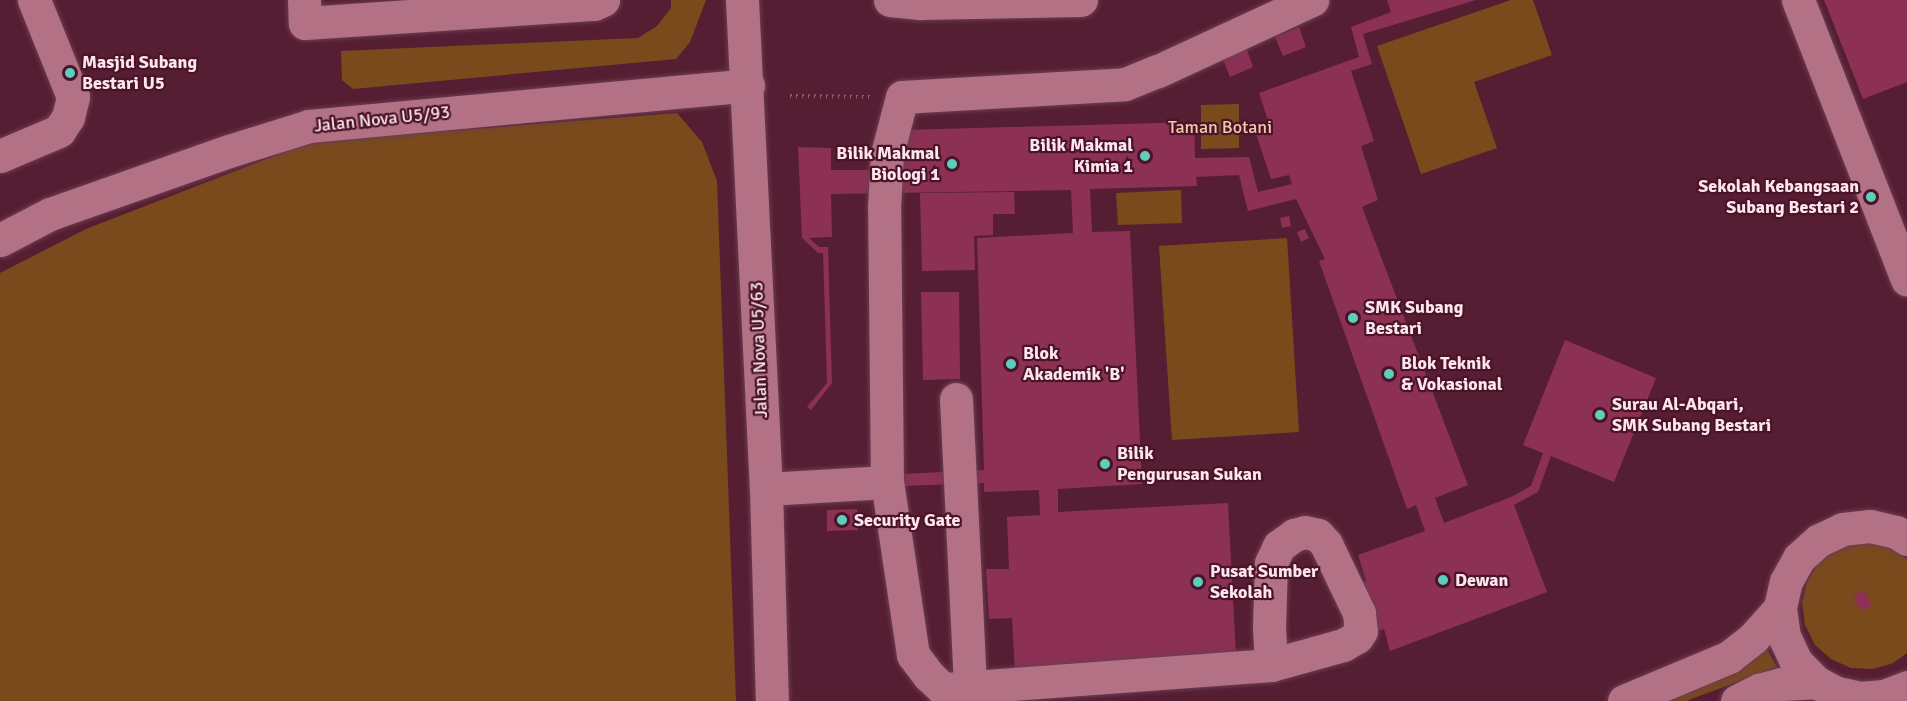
<!DOCTYPE html>
<html>
<head>
<meta charset="utf-8">
<style>
  body { margin:0 }
  #map { position:relative; width:1907px; height:701px; overflow:hidden; background:#561e33; font-family:Signika,sans-serif }
  div>[style] { position:absolute }
  .green>* { inset:0; background:#7a4a1d }
  .building>* { inset:0; background:#8c3154 }
  .path>* { height:4px; margin-top:-2px; transform-origin:0; background:repeating-linear-gradient(90deg,#8b5e6e 0 1.5px,transparent 0 6px) }
  .roads { filter:drop-shadow(0 0 2px #6c3d50) drop-shadow(0 0 2px #6c3d50) }
  .minor>* { height:33px; margin:-16.5px; padding:0 16.5px; transform-origin:16.5px; border-radius:16.5px; background:#b27185 }
  .dots>* { width:16px; height:16px; translate:-50% -50%; box-sizing:border-box; border:3px solid #4a1329; border-radius:50% }
  span { translate:-50% -50%; white-space:nowrap; text-align:center; line-height:1.15; -webkit-text-stroke:4.5px #4a1329; paint-order:stroke }
  .poi-label { font-size:18px; color:#fce5eb; font-weight:700 }
  .left { translate:0 -50%; text-align:left }
  .right { translate:-100% -50%; text-align:right }
  .street-label { font-size:18px; color:#fce5eb }
  .park-label { font-size:18px; color:#f3caaa }
</style>
</head>
<body>
<div id="map">
  <div class="green">
    <i style="clip-path:polygon(671px 0,706px 0,690px 42px,676px 59px,353px 89px,342px 80px,341px 51px,638px 38px,657px 26px,671px 8px)"></i>
    <i style="clip-path:polygon(1511px 0,1533px 0,1552px 55px,1474px 82px,1497px 148px,1421px 174px,1377px 46px)"></i>
    <i style="clip-path:polygon(1239px 104px,1239px 148px,1201px 149px,1201px 105px)"></i>
    <i style="clip-path:polygon(677px 113px,702px 142px,717px 181px,736px 701px,0 701px,0 273px,86px 229px,310px 142px)"></i>
    <i style="clip-path:polygon(1181px 190px,1182px 223px,1118px 225px,1116px 193px)"></i>
    <i style="clip-path:polygon(1287px 238px,1299px 432px,1172px 440px,1159px 246px)"></i>
    <i style="clip-path:polygon(1857px 543px,1879px 544px,1896px 551px,1907px 559px,1907px 653px,1893px 663px,1873px 669px,1851px 668px,1831px 659px,1815px 645px,1805px 625px,1802px 603px,1807px 582px,1818px 563px,1836px 550px)"></i>
    <i style="clip-path:polygon(1763px 642px,1777px 667px,1686px 701px,1654px 701px)"></i>
  </div>
  <div class="building">
    <i style="clip-path:polygon(1387px 0,1476px 0,1363px 34px,1372px 64px,1351px 71px,1374px 141px,1361px 146px,1378px 200px,1362px 207px,1468px 485px,1435px 498px,1444px 523px,1511px 497px,1531px 486px,1543px 453px,1523px 445px,1565px 340px,1656px 378px,1614px 482px,1551px 456px,1538px 492px,1514px 505px,1547px 592px,1390px 651px,1384px 629px,1355px 638px,1343px 588px,1366px 581px,1358px 555px,1425px 531px,1416px 505px,1407px 509px,1319px 261px,1325px 259px,1296px 199px,1248px 211px,1239px 175px,1196px 177px,1197px 186px,1090px 189px,1092px 232px,1130px 231px,1142px 484px,1058px 489px,1058px 512px,1228px 503px,1236px 656px,1015px 672px,1012px 618px,989px 619px,986px 569px,1009px 569px,1007px 517px,1040px 515px,1039px 490px,984px 492px,984px 483px,902px 486px,901px 474px,984px 470px,977px 238px,1073px 233px,1071px 190px,831px 194px,832px 237px,809px 238px,819px 247px,828px 247px,832px 383px,811px 410px,807px 407px,827px 383px,823px 253px,818px 253px,802px 238px,798px 147px,831px 148px,831px 170px,904px 170px,904px 130px,1194px 122px,1195px 158px,1249px 157px,1258px 192px,1292px 184px,1289px 175px,1271px 179px,1256px 134px,1271px 129px,1259px 93px,1359px 57px,1351px 27px,1391px 12px)"></i>
    <i style="clip-path:polygon(1824px 0,1907px 0,1907px 82px,1863px 99px)"></i>
    <i style="clip-path:polygon(1299px 27px,1306px 47px,1283px 56px,1275px 37px)"></i>
    <i style="clip-path:polygon(1246px 47px,1253px 67px,1230px 77px,1222px 57px)"></i>
    <i style="clip-path:polygon(1014px 192px,1015px 214px,993px 214px,993px 235px,974px 236px,975px 270px,922px 271px,920px 193px)"></i>
    <i style="clip-path:polygon(1289px 216px,1291px 226px,1282px 228px,1280px 218px)"></i>
    <i style="clip-path:polygon(1305px 229px,1309px 238px,1301px 242px,1297px 232px)"></i>
    <i style="clip-path:polygon(921px 292px,959px 292px,960px 379px,923px 380px)"></i>
    <i style="clip-path:polygon(857px 509px,858px 530px,827px 531px,827px 510px)"></i>
    <i style="clip-path:polygon(1864px 590px,1872px 605px,1861px 611px,1853px 596px)"></i>
  </div>
  <div class="path">
    <i style="left:790px;top:96px;width:81px;rotate:0.7deg"></i>
  </div>
  <div class="roads">
    <div class="minor">
      <i style="left:304px;top:0;width:23px;rotate:88deg"></i>
      <i style="left:305px;top:23px;width:290px;rotate:-3.8deg"></i>
      <i style="left:594px;top:4px;width:10px;rotate:-24deg"></i>
      <i style="left:742px;top:0;width:490px;rotate:87.2deg"></i>
      <i style="left:766px;top:489px;width:212px;rotate:88.4deg"></i>
      <i style="left:890px;top:0;width:30px;rotate:6deg"></i>
      <i style="left:920px;top:3px;width:161px;rotate:-1.1deg"></i>
      <i style="left:1798px;top:0;width:300px;rotate:68.7deg"></i>
      <i style="left:0;top:156px;width:64px;rotate:-23deg"></i>
      <i style="left:59px;top:131px;width:17px;rotate:-57deg"></i>
      <i style="left:68px;top:117px;width:21px;rotate:-76deg"></i>
      <i style="left:73px;top:97px;width:105px;rotate:-111.9deg"></i>
      <i style="left:0;top:240px;width:56px;rotate:-27.5deg"></i>
      <i style="left:50px;top:214px;width:190px;rotate:-19.4deg"></i>
      <i style="left:229px;top:151px;width:84px;rotate:-17.4deg"></i>
      <i style="left:309px;top:126px;width:441px;rotate:-5.3deg"></i>
      <i style="left:956px;top:399px;width:288px;rotate:87.2deg"></i>
      <i style="left:766px;top:489px;width:121px;rotate:-3.3deg"></i>
      <i style="left:1907px;top:539px;width:13px;rotate:-148deg"></i>
      <i style="left:1896px;top:532px;width:27px;rotate:-167deg"></i>
      <i style="left:1870px;top:526px;width:27px;rotate:174deg"></i>
      <i style="left:1843px;top:529px;width:26px;rotate:155deg"></i>
      <i style="left:1819px;top:540px;width:27px;rotate:138deg"></i>
      <i style="left:1799px;top:558px;width:26px;rotate:119deg"></i>
      <i style="left:1786px;top:581px;width:28px;rotate:103deg"></i>
      <i style="left:1780px;top:608px;width:28px;rotate:82deg"></i>
      <i style="left:1784px;top:636px;width:29px;rotate:65deg"></i>
      <i style="left:1796px;top:662px;width:28px;rotate:45deg"></i>
      <i style="left:1816px;top:682px;width:24px;rotate:28deg"></i>
      <i style="left:1837px;top:693px;width:24px;rotate:12deg"></i>
      <i style="left:1860px;top:698px;width:24px;rotate:-5deg"></i>
      <i style="left:1884px;top:696px;width:25px;rotate:-21deg"></i>
      <i style="left:1271px;top:665px;width:38px;rotate:-93deg"></i>
      <i style="left:1269px;top:627px;width:64px;rotate:-88.2deg"></i>
      <i style="left:1271px;top:563px;width:19px;rotate:-65deg"></i>
      <i style="left:1279px;top:546px;width:19px;rotate:-36deg"></i>
      <i style="left:1294px;top:535px;width:11px;rotate:-15deg"></i>
      <i style="left:1305px;top:532px;width:13px;rotate:13deg"></i>
      <i style="left:1318px;top:535px;width:12px;rotate:48deg"></i>
      <i style="left:1326px;top:544px;width:76px;rotate:64.4deg"></i>
      <i style="left:1359px;top:613px;width:18px;rotate:84deg"></i>
      <i style="left:1361px;top:631px;width:7px;rotate:124deg"></i>
      <i style="left:1357px;top:637px;width:16px;rotate:150deg"></i>
      <i style="left:1343px;top:645px;width:75px;rotate:164.5deg"></i>
      <i style="left:1271px;top:665px;width:329px;rotate:175.8deg"></i>
      <i style="left:943px;top:689px;width:19px;rotate:-137deg"></i>
      <i style="left:929px;top:676px;width:26px;rotate:-127deg"></i>
      <i style="left:913px;top:655px;width:175px;rotate:-98.5deg"></i>
      <i style="left:887px;top:482px;width:274px;rotate:-90.6deg"></i>
      <i style="left:884px;top:208px;width:54px;rotate:-86.8deg"></i>
      <i style="left:887px;top:154px;width:59px;rotate:-75.3deg"></i>
      <i style="left:902px;top:97px;width:223px;rotate:-3.3deg"></i>
      <i style="left:1125px;top:84px;width:35px;rotate:-22deg"></i>
      <i style="left:1158px;top:71px;width:170px;rotate:-24.8deg"></i>
      <i style="left:1624px;top:701px;width:114px;rotate:-22.7deg"></i>
      <i style="left:1729px;top:657px;width:31px;rotate:-38deg"></i>
      <i style="left:1753px;top:638px;width:40px;rotate:-48deg"></i>
      <i style="left:1737px;top:701px;width:25px;rotate:-27deg"></i>
      <i style="left:1759px;top:690px;width:23px;rotate:-15deg"></i>
      <i style="left:1781px;top:684px;width:35px;rotate:-3deg"></i>
    </div>
  </div>
  <div class="dots">
    <i style="left:70px;top:73px;background:#5cceba"></i>
    <i style="left:1145px;top:156px;background:#5cceba"></i>
    <i style="left:952px;top:164px;background:#5cceba"></i>
    <i style="left:1871px;top:197px;background:#5cceba"></i>
    <i style="left:1353px;top:318px;background:#5cceba"></i>
    <i style="left:1011px;top:364px;background:#5cceba"></i>
    <i style="left:1389px;top:374px;background:#5cceba"></i>
    <i style="left:1600px;top:415px;background:#5cceba"></i>
    <i style="left:1105px;top:464px;background:#5cceba"></i>
    <i style="left:842px;top:520px;background:#5cceba"></i>
    <i style="left:1443px;top:580px;background:#5cceba"></i>
    <i style="left:1198px;top:582px;background:#5cceba"></i>
  </div>
  <div class="poi-label">
    <span class="left" style="left:82px;top:73px">Masjid Subang<br>Bestari U5</span>
    <span class="right" style="left:1133px;top:156px">Bilik Makmal<br>Kimia 1</span>
    <span class="right" style="left:940px;top:164px">Bilik Makmal<br>Biologi 1</span>
    <span class="right" style="left:1859px;top:197px">Sekolah Kebangsaan<br>Subang Bestari 2</span>
    <span class="left" style="left:1365px;top:318px">SMK Subang<br>Bestari</span>
    <span class="left" style="left:1023px;top:364px">Blok<br>Akademik 'B'</span>
    <span class="left" style="left:1401px;top:374px">Blok Teknik<br>&amp; Vokasional</span>
    <span class="left" style="left:1612px;top:415px">Surau Al-Abqari,<br>SMK Subang Bestari</span>
    <span class="left" style="left:1117px;top:464px">Bilik<br>Pengurusan Sukan</span>
    <span class="left" style="left:854px;top:520px">Security Gate</span>
    <span class="left" style="left:1210px;top:582px">Pusat Sumber<br>Sekolah</span>
    <span class="left" style="left:1455px;top:580px">Dewan</span>
  </div>
  <div class="street-label">
    <span style="left:382px;top:119px;rotate:-6deg">Jalan Nova U5/93</span>
    <span style="left:759px;top:350px;rotate:-92deg">Jalan Nova U5/63</span>
  </div>
  <div class="park-label">
    <span style="left:1220px;top:127px">Taman Botani</span>
  </div>
</div>
</body>
</html>
